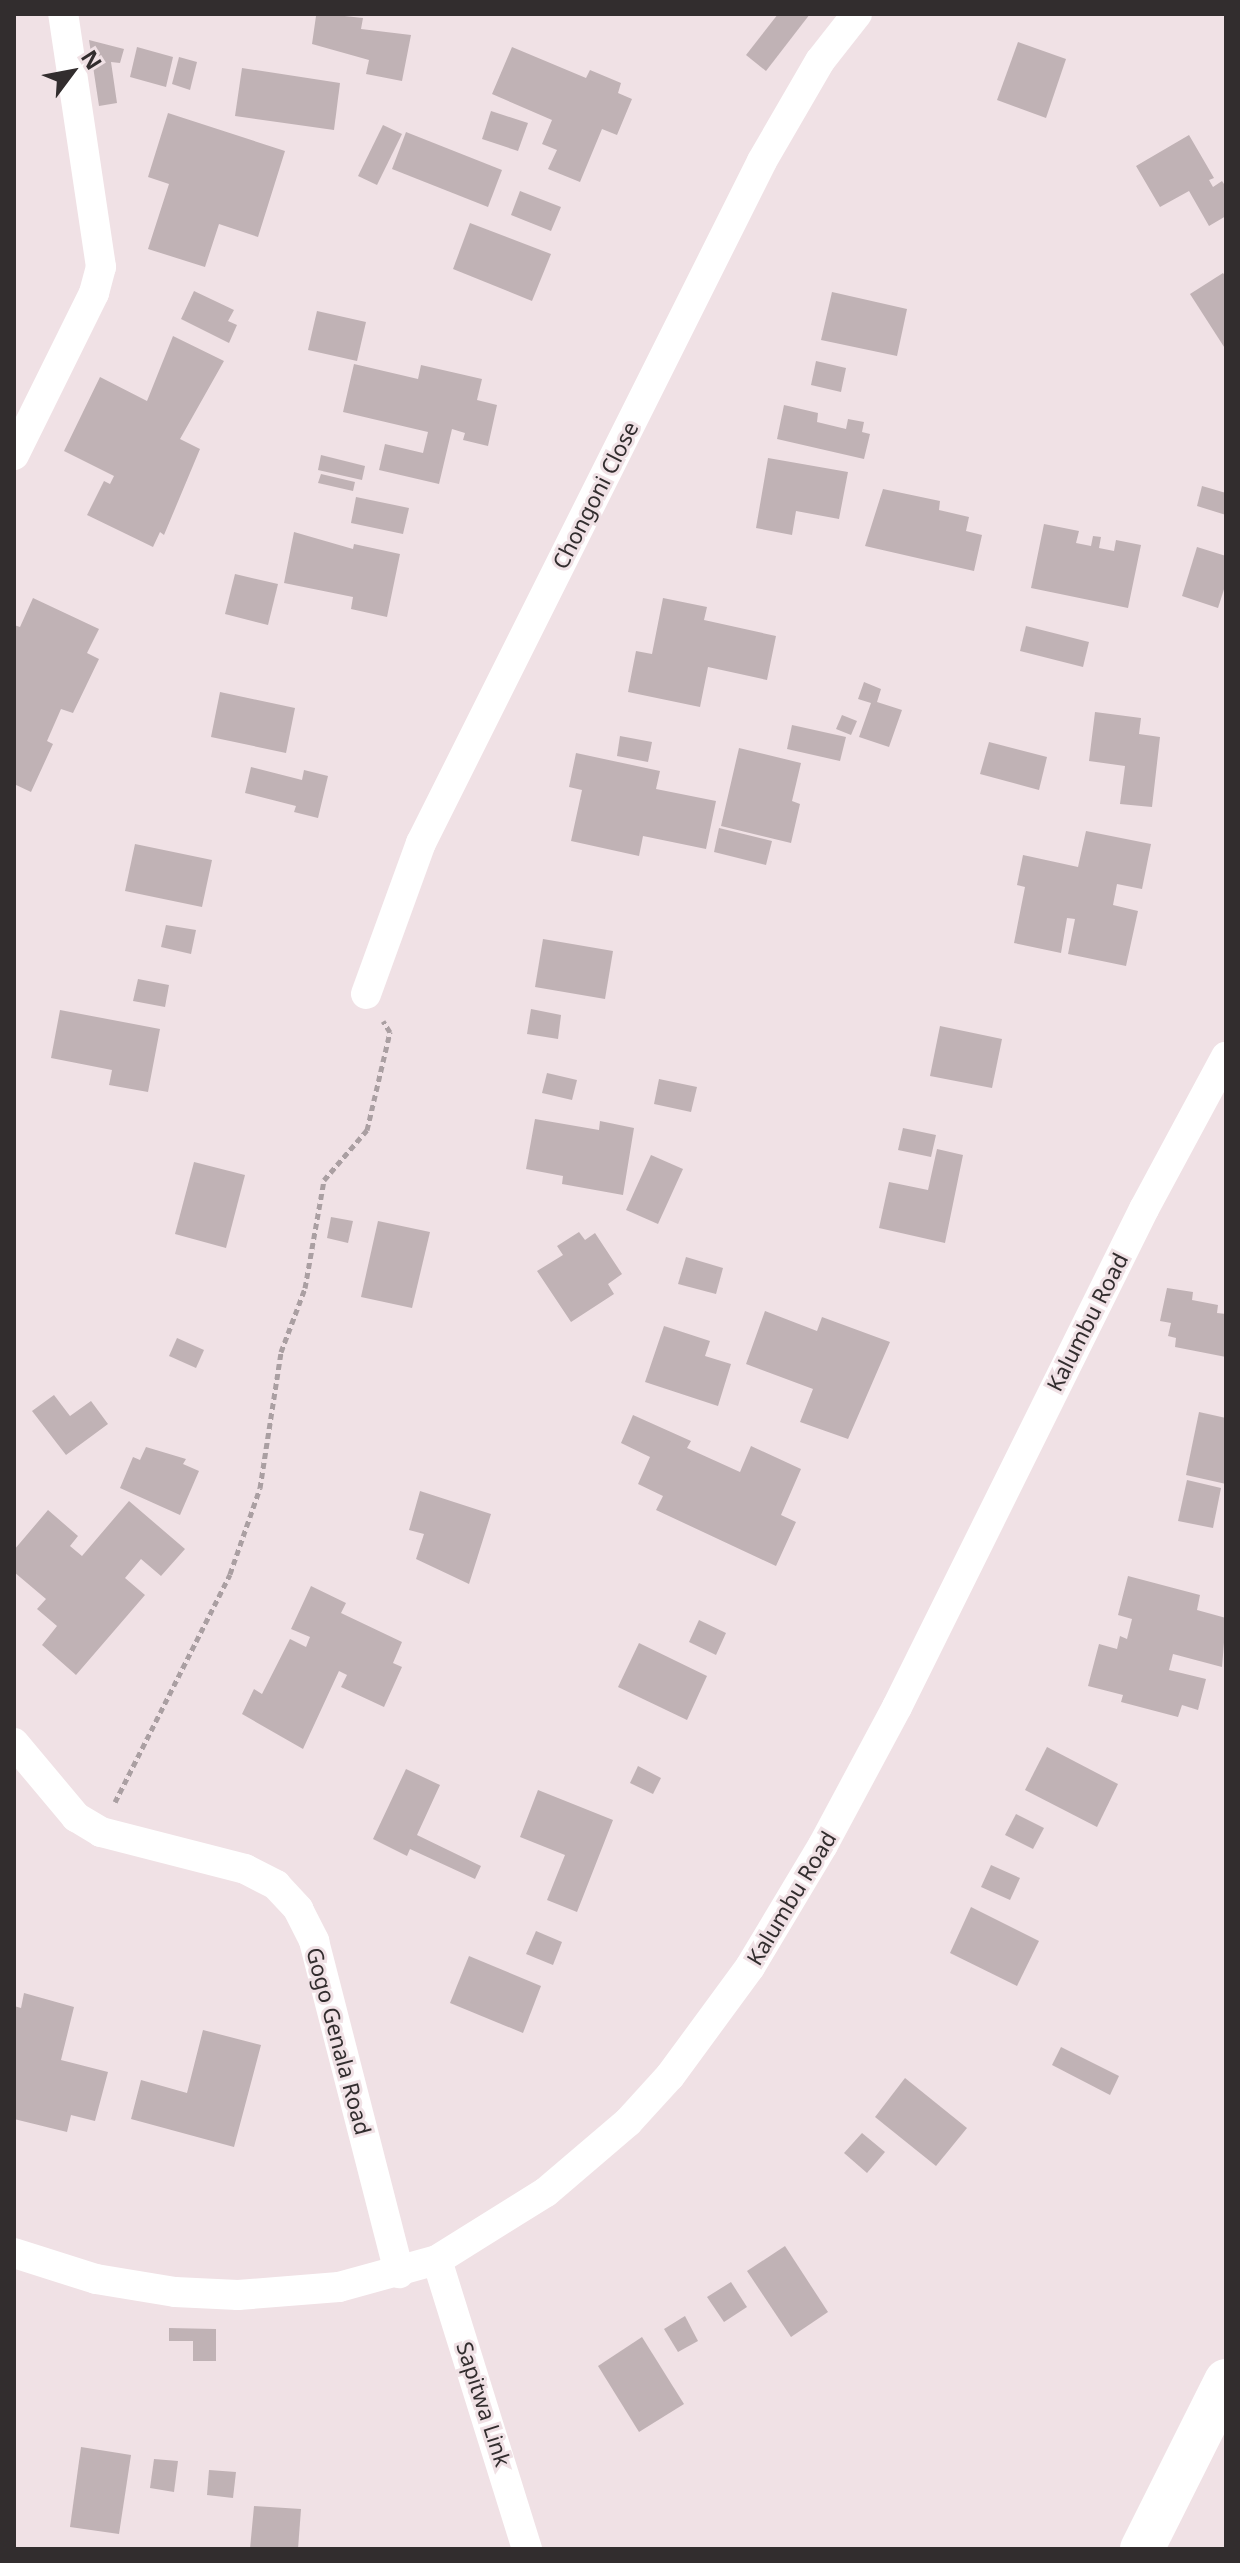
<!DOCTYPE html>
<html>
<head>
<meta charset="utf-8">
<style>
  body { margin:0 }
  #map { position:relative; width:1240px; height:2563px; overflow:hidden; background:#f0e1e5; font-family:"Noto Sans",sans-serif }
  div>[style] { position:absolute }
  .building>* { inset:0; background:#c0b2b5 }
  .path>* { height:5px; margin-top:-2.5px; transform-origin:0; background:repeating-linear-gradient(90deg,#aa9fa2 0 6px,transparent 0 10px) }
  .street>* { height:30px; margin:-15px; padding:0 15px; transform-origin:15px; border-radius:15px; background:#fff }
  .secondary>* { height:44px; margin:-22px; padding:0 22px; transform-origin:22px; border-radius:22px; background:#fff }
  span { translate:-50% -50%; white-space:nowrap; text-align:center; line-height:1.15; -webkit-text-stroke:6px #f0e1e5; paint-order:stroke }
  .street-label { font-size:22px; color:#322d2e }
  .frame { position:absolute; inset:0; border:16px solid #322d2e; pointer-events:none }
  .north { position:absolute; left:32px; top:32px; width:80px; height:80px; -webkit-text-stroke:6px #f0e1e5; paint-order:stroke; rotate:58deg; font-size:22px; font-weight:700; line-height:32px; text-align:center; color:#322d2e }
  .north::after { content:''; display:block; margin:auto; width:28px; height:36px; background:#322d2e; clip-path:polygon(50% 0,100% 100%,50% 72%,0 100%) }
</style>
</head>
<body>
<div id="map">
  <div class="building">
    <i style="clip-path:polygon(326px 14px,363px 18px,361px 29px,411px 35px,402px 81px,366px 74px,369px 60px,312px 44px,316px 16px)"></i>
    <i style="clip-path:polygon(778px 14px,810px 14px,766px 71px,746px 55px)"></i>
    <i style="clip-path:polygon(89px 40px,124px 49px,120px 63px,111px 62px,117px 103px,99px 106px)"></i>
    <i style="clip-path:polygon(1018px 42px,1066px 59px,1046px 118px,997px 100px)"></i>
    <i style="clip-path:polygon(137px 47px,173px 57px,166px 87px,130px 77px)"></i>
    <i style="clip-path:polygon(512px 47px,586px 78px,590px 70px,621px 83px,618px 93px,632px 99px,617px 135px,602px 129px,580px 182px,548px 169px,557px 150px,542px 144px,552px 120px,492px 94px)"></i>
    <i style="clip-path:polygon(179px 57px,197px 62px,190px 90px,172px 84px)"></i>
    <i style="clip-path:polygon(242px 68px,340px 83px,334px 130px,235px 116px)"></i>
    <i style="clip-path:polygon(491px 111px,528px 123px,518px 151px,482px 139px)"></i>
    <i style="clip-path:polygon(168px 113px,285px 151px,258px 237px,219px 224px,205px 267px,148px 249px,169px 184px,148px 177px)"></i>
    <i style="clip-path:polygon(383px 125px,402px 134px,377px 185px,358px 176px)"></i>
    <i style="clip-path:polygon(406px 132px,502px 170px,488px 207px,392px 169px)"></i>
    <i style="clip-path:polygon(1189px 135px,1214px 178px,1209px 180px,1213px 187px,1222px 181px,1226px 187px,1226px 216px,1209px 226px,1189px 191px,1160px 207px,1136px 166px)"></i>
    <i style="clip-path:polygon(520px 191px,561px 207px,551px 231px,511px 215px)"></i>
    <i style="clip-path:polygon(470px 223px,551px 254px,532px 301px,453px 269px)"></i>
    <i style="clip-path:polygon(1223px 273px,1226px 277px,1226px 350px,1190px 294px)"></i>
    <i style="clip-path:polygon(194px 291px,234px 310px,228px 321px,237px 325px,229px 343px,181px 319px)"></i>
    <i style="clip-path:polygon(832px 292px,907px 309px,897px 356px,821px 340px)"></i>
    <i style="clip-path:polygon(317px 311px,366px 322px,357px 361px,308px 350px)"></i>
    <i style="clip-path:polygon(173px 336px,224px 361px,180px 439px,200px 449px,164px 535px,160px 532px,153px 547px,87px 515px,104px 481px,110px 484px,114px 476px,64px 451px,100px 377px,147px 401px)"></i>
    <i style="clip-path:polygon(816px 361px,846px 368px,841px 392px,811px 385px)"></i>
    <i style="clip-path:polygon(354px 364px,418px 379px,421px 365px,482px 379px,477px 400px,497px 405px,488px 446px,463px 440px,465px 433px,452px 429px,439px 484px,379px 470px,385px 444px,423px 453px,428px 432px,343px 412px)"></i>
    <i style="clip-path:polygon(784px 405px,818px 413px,817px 422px,846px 429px,848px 419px,864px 422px,862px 432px,870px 434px,864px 459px,777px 439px)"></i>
    <i style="clip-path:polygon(321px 455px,365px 466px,362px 480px,318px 470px)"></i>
    <i style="clip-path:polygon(768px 458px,848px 472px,839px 519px,796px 511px,792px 535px,756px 528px)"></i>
    <i style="clip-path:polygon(321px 474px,355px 482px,353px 491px,318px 483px)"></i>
    <i style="clip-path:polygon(1202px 486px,1226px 493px,1226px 515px,1197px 506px)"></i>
    <i style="clip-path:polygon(883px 489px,940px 501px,939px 510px,969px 517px,966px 531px,982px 535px,974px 571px,865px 546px)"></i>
    <i style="clip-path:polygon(356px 497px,409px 508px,403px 534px,351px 523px)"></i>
    <i style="clip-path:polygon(1044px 524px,1079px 531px,1076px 543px,1091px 546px,1093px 536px,1101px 537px,1099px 548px,1114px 551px,1116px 540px,1141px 545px,1128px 608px,1031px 588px)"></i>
    <i style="clip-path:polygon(294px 532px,353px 549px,354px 544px,400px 554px,387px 617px,351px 609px,353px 597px,284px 583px)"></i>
    <i style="clip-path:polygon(1197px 547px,1226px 556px,1226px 583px,1218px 608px,1182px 596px)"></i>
    <i style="clip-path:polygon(235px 574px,278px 584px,268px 625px,225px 614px)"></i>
    <i style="clip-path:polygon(33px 598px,99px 629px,87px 653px,99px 659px,73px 713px,61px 709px,47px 741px,53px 744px,31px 792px,14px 784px,14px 625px,20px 627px)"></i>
    <i style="clip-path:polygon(663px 598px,707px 607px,704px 620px,776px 636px,767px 680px,708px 667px,700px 707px,628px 692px,636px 651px,652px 654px)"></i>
    <i style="clip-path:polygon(1026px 626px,1089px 642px,1083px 667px,1020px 651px)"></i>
    <i style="clip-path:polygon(864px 682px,881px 689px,877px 702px,902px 710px,889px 747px,859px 737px,871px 703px,858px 699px)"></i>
    <i style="clip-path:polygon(220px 692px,295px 708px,286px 753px,211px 737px)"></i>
    <i style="clip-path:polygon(1095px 712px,1141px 718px,1139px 734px,1160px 737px,1152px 807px,1120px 804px,1125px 766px,1089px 761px)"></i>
    <i style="clip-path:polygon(842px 715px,857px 721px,851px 735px,836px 729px)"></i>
    <i style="clip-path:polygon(792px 725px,846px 737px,840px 761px,787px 749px)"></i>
    <i style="clip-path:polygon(620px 736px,652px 742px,648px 762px,617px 756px)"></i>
    <i style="clip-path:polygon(989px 742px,1047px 757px,1039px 790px,980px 774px)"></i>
    <i style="clip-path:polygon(739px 748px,801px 763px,792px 801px,800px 804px,791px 843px,721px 826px)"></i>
    <i style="clip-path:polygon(576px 753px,660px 771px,656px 789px,716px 801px,706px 849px,643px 836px,639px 856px,571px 841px,582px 790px,569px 787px)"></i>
    <i style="clip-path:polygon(251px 767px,302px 780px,304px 770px,328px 776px,318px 818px,294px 812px,296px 806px,245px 793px)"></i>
    <i style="clip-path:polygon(719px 828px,772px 841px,766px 865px,714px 852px)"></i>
    <i style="clip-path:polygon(1086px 831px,1151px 844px,1142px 889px,1117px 884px,1113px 905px,1138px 911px,1126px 966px,1068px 954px,1075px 919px,1067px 918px,1061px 953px,1014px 943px,1025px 887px,1017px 885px,1023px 855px,1078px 867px)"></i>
    <i style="clip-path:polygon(135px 844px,212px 860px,202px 907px,125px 891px)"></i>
    <i style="clip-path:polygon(166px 925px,196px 930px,191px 954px,161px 947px)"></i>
    <i style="clip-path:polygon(543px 939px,613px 951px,605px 999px,535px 987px)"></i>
    <i style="clip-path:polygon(138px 979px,169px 985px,165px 1007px,133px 1001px)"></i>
    <i style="clip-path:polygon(531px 1009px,561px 1015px,558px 1039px,527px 1034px)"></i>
    <i style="clip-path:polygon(60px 1010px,160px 1029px,148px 1092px,109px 1085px,112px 1070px,51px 1058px)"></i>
    <i style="clip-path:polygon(940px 1026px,1002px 1039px,992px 1088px,930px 1076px)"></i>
    <i style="clip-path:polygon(547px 1073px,577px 1080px,572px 1100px,542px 1093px)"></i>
    <i style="clip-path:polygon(659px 1079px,697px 1087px,691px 1112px,654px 1104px)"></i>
    <i style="clip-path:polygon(535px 1119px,599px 1130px,600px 1121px,634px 1128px,623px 1195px,562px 1184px,563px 1176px,526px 1169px)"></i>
    <i style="clip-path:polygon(903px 1128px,936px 1135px,931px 1157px,898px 1150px)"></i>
    <i style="clip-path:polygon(937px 1149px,963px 1155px,945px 1243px,879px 1228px,889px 1182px,928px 1190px)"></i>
    <i style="clip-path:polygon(651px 1155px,683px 1169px,658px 1224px,626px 1210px)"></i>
    <i style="clip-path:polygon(194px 1162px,245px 1175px,226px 1248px,175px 1234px)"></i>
    <i style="clip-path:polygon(331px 1217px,353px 1221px,348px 1243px,327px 1238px)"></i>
    <i style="clip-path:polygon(378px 1221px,430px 1232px,412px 1308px,361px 1297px)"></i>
    <i style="clip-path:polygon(579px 1232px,585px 1240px,595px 1233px,622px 1274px,608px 1284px,614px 1294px,571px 1322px,537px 1271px,563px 1255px,557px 1246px)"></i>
    <i style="clip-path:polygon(686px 1257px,723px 1268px,716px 1294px,678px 1284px)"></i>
    <i style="clip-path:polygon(1167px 1288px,1193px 1292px,1192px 1300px,1218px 1305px,1217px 1313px,1226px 1314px,1226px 1357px,1175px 1347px,1176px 1338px,1168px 1336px,1171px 1323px,1160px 1321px)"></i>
    <i style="clip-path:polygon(765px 1311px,817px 1331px,822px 1317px,890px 1342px,848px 1439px,800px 1422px,813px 1389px,746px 1364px)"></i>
    <i style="clip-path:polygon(664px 1326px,710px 1341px,705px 1356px,731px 1364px,718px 1406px,645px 1382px)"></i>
    <i style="clip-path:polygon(177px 1338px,204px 1350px,196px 1368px,169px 1356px)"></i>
    <i style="clip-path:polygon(54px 1395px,70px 1416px,91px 1401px,108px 1424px,66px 1455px,32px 1411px)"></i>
    <i style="clip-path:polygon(1199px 1412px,1226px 1418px,1226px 1484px,1186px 1475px)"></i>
    <i style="clip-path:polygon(633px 1415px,691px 1441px,687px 1448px,740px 1472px,751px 1446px,801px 1469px,781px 1515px,796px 1522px,776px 1566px,656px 1510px,663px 1496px,638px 1484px,650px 1457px,621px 1443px)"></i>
    <i style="clip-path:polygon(146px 1447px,186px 1459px,183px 1464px,199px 1471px,180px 1515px,120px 1488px,133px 1457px,140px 1460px)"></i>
    <i style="clip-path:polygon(1187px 1480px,1221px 1488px,1213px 1528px,1178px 1521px)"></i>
    <i style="clip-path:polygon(420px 1491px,491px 1514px,469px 1584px,416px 1559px,424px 1534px,409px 1530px)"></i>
    <i style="clip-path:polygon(129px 1501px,185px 1549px,161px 1576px,141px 1559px,125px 1578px,145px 1595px,76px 1675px,42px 1645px,57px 1626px,37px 1609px,46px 1599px,14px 1572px,14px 1550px,48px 1510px,78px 1536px,70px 1546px,82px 1556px)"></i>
    <i style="clip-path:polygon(1128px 1576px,1200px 1595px,1197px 1610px,1226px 1618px,1222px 1667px,1173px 1654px,1169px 1670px,1206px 1679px,1198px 1710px,1182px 1705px,1178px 1717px,1121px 1702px,1123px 1695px,1088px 1686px,1099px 1644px,1117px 1649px,1120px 1636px,1127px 1639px,1132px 1619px,1118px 1615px)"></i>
    <i style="clip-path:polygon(311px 1586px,346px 1603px,341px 1613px,402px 1642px,393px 1663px,402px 1667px,384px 1707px,341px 1687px,347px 1675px,339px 1671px,303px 1749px,242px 1714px,254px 1689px,262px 1694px,290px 1639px,306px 1647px,310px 1637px,291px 1629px)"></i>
    <i style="clip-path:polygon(699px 1620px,726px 1633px,716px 1655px,689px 1642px)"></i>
    <i style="clip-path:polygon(639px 1643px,707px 1676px,687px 1720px,618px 1687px)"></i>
    <i style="clip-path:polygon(1047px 1747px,1118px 1784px,1097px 1827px,1025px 1790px)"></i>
    <i style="clip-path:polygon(638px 1766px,661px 1778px,653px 1794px,630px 1783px)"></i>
    <i style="clip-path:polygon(406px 1769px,440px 1785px,417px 1835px,481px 1866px,475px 1879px,410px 1849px,407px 1856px,373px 1839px)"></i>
    <i style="clip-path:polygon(538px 1790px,613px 1820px,577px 1912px,547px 1900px,565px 1855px,520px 1837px)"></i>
    <i style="clip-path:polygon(1016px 1814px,1044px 1828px,1033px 1849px,1005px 1835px)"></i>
    <i style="clip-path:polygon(991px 1865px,1020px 1878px,1010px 1900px,981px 1887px)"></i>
    <i style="clip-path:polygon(971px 1907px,1039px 1941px,1017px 1986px,950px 1953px)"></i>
    <i style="clip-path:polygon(536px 1931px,562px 1942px,553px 1965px,526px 1954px)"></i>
    <i style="clip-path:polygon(469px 1956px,541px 1986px,523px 2033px,450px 2003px)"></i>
    <i style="clip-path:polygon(24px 1993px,74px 2007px,61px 2060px,108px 2072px,95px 2121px,71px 2115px,67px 2132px,14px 2119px,14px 2006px,21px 2008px)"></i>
    <i style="clip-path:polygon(203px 2030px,261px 2045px,234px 2147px,131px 2119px,141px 2080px,187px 2093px)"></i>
    <i style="clip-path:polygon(1061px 2047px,1119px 2076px,1110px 2095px,1052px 2065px)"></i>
    <i style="clip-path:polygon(905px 2078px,967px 2128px,936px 2166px,875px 2117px)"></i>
    <i style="clip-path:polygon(862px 2133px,885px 2152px,867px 2173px,844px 2153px)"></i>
    <i style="clip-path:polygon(785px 2246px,828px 2312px,791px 2337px,747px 2271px)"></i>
    <i style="clip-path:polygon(731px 2282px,747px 2307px,724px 2322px,707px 2297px)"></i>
    <i style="clip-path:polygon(685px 2316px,698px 2341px,678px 2352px,664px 2329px)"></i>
    <i style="clip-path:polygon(169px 2328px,216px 2329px,216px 2361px,193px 2361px,193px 2341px,169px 2341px)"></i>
    <i style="clip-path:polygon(642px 2337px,684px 2404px,639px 2432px,598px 2366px)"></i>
    <i style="clip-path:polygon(81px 2447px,131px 2455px,119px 2534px,70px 2527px)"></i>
    <i style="clip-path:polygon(154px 2459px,178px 2461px,174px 2492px,150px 2488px)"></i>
    <i style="clip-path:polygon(209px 2470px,236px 2472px,233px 2498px,207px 2495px)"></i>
    <i style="clip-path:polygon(254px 2506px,301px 2509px,298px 2549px,250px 2549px)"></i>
  </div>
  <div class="path">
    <i style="left:115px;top:1802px;width:255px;rotate:-63.2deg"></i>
    <i style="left:230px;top:1574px;width:91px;rotate:-70.8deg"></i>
    <i style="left:260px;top:1488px;width:138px;rotate:-81.2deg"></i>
    <i style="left:281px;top:1352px;width:68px;rotate:-69.4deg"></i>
    <i style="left:305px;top:1288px;width:110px;rotate:-80deg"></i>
    <i style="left:324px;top:1180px;width:66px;rotate:-49.3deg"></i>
    <i style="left:367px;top:1130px;width:101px;rotate:-76.8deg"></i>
    <i style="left:390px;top:1032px;width:13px;rotate:-122deg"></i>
  </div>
  <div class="street">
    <i style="left:14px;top:455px;width:181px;rotate:-63.7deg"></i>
    <i style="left:94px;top:293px;width:27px;rotate:-75deg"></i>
    <i style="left:101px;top:267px;width:256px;rotate:-98.5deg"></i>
    <i style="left:366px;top:994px;width:161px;rotate:-70deg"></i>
    <i style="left:421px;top:843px;width:762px;rotate:-63.43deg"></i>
    <i style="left:762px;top:161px;width:116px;rotate:-59.9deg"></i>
    <i style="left:820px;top:61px;width:60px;rotate:-51.8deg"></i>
    <i style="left:14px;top:1743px;width:97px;rotate:50deg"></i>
    <i style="left:76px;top:1817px;width:29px;rotate:31deg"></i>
    <i style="left:101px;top:1832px;width:149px;rotate:14.4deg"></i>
    <i style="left:245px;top:1869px;width:35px;rotate:27deg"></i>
    <i style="left:276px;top:1885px;width:33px;rotate:47deg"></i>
    <i style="left:298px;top:1909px;width:36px;rotate:63deg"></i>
    <i style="left:314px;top:1941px;width:343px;rotate:75.6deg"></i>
    <i style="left:14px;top:2253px;width:86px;rotate:17.6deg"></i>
    <i style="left:96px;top:2279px;width:80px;rotate:9.3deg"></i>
    <i style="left:175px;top:2292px;width:63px;rotate:2.7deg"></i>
    <i style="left:238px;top:2295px;width:101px;rotate:-4.5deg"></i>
    <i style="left:339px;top:2287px;width:102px;rotate:-15.4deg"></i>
    <i style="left:437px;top:2260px;width:128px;rotate:-32deg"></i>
    <i style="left:546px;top:2192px;width:108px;rotate:-40.5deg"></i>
    <i style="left:628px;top:2122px;width:62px;rotate:-47.6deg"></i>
    <i style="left:670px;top:2076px;width:135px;rotate:-53.7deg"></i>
    <i style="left:750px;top:1967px;width:142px;rotate:-59.1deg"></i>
    <i style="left:823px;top:1845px;width:157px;rotate:-61.8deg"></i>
    <i style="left:897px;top:1707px;width:556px;rotate:-63.62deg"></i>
    <i style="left:1144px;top:1209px;width:173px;rotate:-61.7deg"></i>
    <i style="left:437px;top:2260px;width:303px;rotate:72.7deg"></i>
  </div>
  <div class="secondary">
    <i style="left:1142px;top:2549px;width:188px;rotate:-63.4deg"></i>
  </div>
  <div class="street-label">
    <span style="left:595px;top:495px;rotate:-63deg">Chongoni Close</span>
    <span style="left:1087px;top:1322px;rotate:-63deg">Kalumbu Road</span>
    <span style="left:791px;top:1898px;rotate:-59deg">Kalumbu Road</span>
    <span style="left:339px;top:2041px;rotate:75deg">Gogo Genala Road</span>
    <span style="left:484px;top:2404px;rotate:72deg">Sapitwa Link</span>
  </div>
  <div class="frame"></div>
  <div class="north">N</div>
</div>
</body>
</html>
